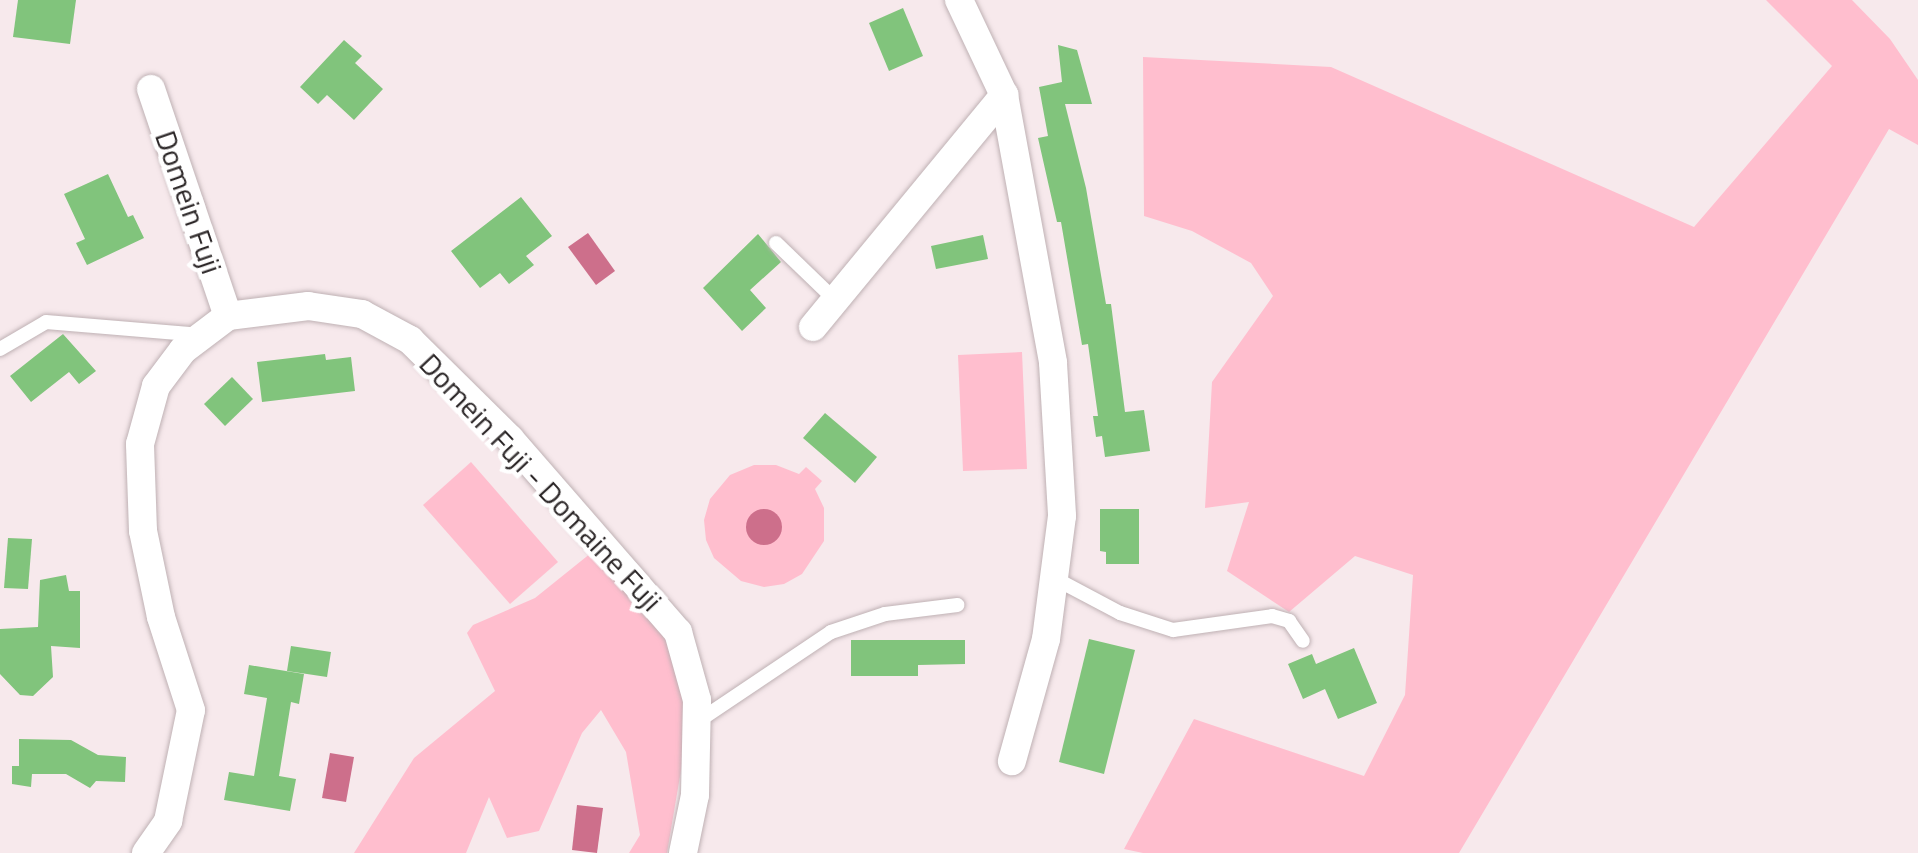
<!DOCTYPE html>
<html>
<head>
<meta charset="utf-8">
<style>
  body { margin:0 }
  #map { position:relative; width:1918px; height:853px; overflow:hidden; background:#f7e9ec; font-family:"Titillium Web",sans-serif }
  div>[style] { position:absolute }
  .green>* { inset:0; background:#ffbece }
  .water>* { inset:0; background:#cd6f8b }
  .round { border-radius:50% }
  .building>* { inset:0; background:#81c47c }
  .roads { filter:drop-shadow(0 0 2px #bfb1b4) drop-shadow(0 0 2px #bfb1b4) }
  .lane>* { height:14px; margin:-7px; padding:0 7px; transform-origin:7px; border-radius:7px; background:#fff }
  .street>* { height:28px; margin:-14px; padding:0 14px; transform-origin:14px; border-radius:14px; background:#fff }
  span { translate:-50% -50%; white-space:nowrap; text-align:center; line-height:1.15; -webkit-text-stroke:9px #fff; paint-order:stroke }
  .street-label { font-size:30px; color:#2c2728 }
</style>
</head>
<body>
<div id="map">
  <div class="green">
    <i style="clip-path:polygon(1766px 0,1852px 0,1890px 39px,1918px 80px,1918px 145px,1889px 129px,1459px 853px,1143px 853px,1124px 849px,1194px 719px,1364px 776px,1405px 695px,1413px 575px,1355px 556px,1289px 612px,1227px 571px,1249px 502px,1205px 508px,1212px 382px,1273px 296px,1251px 263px,1192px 231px,1144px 216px,1143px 57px,1331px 67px,1694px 227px,1832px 66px)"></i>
    <i style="clip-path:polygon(1022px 352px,1027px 469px,963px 471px,958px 355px)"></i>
    <i style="clip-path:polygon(471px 462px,558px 562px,510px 604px,423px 505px)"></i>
    <i style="clip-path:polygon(754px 465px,776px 465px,799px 474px,806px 467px,822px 481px,815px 489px,824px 508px,824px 541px,802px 574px,784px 584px,764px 587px,741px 581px,714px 558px,706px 540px,704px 520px,710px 499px,730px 475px)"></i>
    <i style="clip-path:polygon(591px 553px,672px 638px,691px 711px,667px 853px,629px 853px,640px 835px,626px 752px,601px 710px,582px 733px,539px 831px,507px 838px,489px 797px,466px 853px,354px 853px,414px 758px,495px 691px,467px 633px,473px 625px,535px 598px)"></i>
  </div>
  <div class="water">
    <i style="clip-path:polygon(588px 233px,615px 271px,596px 285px,568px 247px)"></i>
    <i class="round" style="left:746px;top:509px;width:36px;height:36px"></i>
    <i style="clip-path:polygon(330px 753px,354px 757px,346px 802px,322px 798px)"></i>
    <i style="clip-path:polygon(577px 805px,603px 808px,597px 853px,572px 850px)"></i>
  </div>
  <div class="building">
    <i style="clip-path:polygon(18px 0,76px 0,70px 44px,13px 37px)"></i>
    <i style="clip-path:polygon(903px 8px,923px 56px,889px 71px,869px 23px)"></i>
    <i style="clip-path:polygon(344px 40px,362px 56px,355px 63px,383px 89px,354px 120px,327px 95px,318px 104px,300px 87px)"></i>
    <i style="clip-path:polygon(1058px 45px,1077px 50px,1092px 104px,1065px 104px,1086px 188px,1106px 304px,1111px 304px,1125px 412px,1144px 410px,1150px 451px,1105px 457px,1102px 436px,1096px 437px,1093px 416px,1098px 416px,1088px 344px,1082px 345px,1061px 222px,1057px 222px,1038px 138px,1048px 136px,1039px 87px,1062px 82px)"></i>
    <i style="clip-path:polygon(108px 174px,128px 217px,133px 215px,144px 238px,87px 265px,76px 243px,85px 239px,64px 194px)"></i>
    <i style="clip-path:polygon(521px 197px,552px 236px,526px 256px,534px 265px,509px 284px,500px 273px,480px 288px,451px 251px)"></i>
    <i style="clip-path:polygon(758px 234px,781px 262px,750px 290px,766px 308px,742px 331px,703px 288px)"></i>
    <i style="clip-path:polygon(983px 235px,988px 259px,936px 269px,931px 246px)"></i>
    <i style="clip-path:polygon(63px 334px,96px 371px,79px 384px,69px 372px,31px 402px,10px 376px)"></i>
    <i style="clip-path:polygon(325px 354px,326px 360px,351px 357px,355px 391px,262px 402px,257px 362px)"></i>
    <i style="clip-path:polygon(232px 377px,253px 399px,225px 426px,204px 404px)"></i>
    <i style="clip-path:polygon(825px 413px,877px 457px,855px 483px,803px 438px)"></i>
    <i style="clip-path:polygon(1100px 509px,1139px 509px,1139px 564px,1106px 564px,1106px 552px,1100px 551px)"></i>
    <i style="clip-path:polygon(8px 538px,32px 539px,28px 589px,4px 588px)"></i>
    <i style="clip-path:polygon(66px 575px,69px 591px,80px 591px,80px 648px,51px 646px,53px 677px,33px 696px,20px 695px,0 674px,0 629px,38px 627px,40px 580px)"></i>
    <i style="clip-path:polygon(1089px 639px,1135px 650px,1104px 774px,1059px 762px)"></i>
    <i style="clip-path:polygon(851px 640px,965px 640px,965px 664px,918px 665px,918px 676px,851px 676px)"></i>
    <i style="clip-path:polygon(291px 646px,331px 652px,327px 677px,287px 671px)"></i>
    <i style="clip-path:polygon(1354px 648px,1377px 703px,1338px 719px,1325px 689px,1303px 699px,1288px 664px,1312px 654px,1316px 664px)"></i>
    <i style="clip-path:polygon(249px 665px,304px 674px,299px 704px,291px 702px,279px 776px,296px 779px,290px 811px,224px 800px,229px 772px,254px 776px,267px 698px,244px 694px)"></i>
    <i style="clip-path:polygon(19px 739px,71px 740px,98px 755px,126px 757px,125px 782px,96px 781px,90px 788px,66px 774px,32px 774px,31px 787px,12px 784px,12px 766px,19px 766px)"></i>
  </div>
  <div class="roads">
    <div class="lane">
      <i style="left:776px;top:243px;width:82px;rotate:44deg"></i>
      <i style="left:0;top:349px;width:53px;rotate:-30.4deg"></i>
      <i style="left:46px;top:322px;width:156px;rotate:4.8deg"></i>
      <i style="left:1054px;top:578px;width:75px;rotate:27.9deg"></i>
      <i style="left:1120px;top:613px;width:56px;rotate:17.8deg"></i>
      <i style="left:1173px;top:630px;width:100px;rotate:-8deg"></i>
      <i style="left:1272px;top:616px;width:18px;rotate:16deg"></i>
      <i style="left:1289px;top:621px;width:24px;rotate:55deg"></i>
      <i style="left:697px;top:722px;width:161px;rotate:-33.9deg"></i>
      <i style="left:831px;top:632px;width:57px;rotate:-18.4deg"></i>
      <i style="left:885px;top:614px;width:73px;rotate:-7.1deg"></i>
    </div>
    <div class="street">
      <i style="left:959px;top:0;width:105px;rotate:64.7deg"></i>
      <i style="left:1004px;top:95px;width:272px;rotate:79.6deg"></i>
      <i style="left:1053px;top:363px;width:153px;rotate:86.6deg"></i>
      <i style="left:1062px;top:516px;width:124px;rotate:97.4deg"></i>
      <i style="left:1046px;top:639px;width:127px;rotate:105.6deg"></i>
      <i style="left:151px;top:89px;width:240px;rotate:71.3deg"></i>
      <i style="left:813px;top:327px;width:301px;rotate:-50.5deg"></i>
      <i style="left:146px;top:853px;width:39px;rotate:-55deg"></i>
      <i style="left:168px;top:821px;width:113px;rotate:-78.3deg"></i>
      <i style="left:191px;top:710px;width:98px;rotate:-107.9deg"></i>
      <i style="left:161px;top:617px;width:88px;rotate:-101.8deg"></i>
      <i style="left:143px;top:531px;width:87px;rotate:-92deg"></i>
      <i style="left:140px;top:444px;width:60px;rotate:-74.6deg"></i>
      <i style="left:156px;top:386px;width:45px;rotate:-53.1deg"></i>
      <i style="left:183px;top:350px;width:56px;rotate:-37.1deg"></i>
      <i style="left:228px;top:316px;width:81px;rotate:-7.1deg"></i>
      <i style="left:308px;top:306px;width:55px;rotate:8.4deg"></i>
      <i style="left:362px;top:314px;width:55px;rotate:28.4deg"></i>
      <i style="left:410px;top:340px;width:141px;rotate:44.7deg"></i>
      <i style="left:510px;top:439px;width:256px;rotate:49deg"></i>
      <i style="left:678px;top:632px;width:71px;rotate:74.4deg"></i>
      <i style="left:697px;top:700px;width:95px;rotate:91.2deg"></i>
      <i style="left:695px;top:795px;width:59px;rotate:101.7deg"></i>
    </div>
  </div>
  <div class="street-label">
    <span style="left:189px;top:202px;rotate:71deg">Domein Fuji</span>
    <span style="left:541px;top:482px;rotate:47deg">Domein Fuji - Domaine Fuji</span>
  </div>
</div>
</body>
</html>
